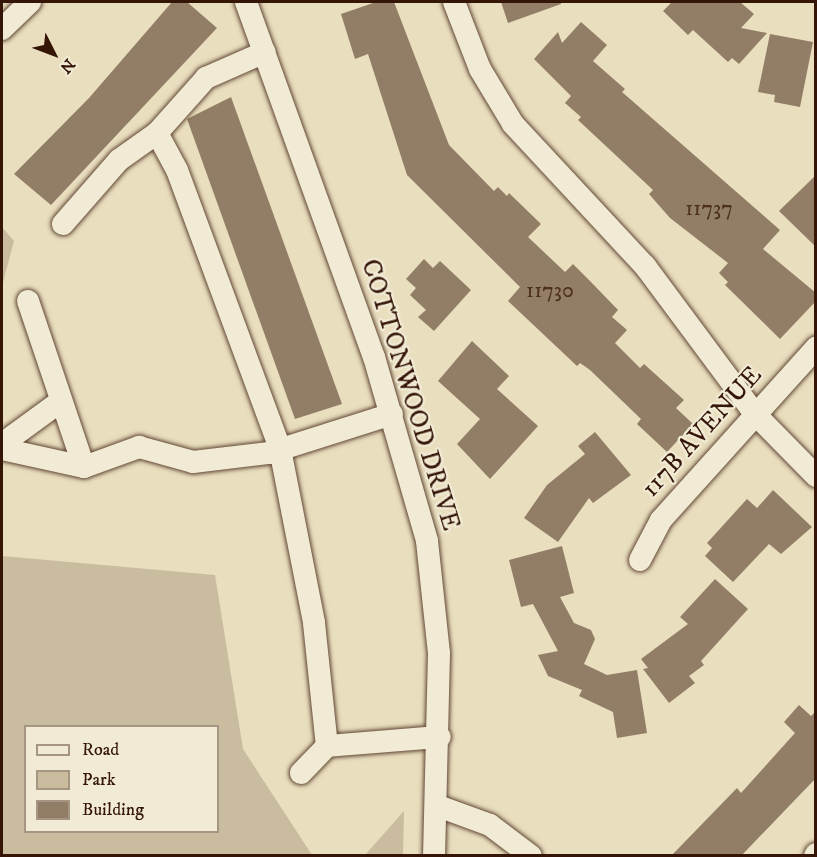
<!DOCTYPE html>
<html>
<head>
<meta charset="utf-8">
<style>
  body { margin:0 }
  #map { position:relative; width:817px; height:857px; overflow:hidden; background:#e9debe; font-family:"IM FELL DW Pica",serif }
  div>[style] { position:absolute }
  .green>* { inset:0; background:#cabc9f }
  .building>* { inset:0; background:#927e66 }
  .roads { filter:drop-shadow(0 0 2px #614734) drop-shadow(0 0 2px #614734) }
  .minor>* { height:22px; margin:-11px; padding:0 11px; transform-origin:11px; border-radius:11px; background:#f1ead5 }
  span { translate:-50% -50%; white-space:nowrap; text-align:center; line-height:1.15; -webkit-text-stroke:4.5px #f1ead5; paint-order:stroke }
  .number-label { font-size:22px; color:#4c2f1e }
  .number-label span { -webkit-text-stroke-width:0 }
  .street-label { font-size:26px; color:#341506 }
  .frame { position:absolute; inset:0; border:3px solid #341506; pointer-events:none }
  .legend { position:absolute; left:24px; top:725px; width:195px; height:108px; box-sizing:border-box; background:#f1ead5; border:2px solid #a59582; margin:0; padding:8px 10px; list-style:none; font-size:18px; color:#341506 }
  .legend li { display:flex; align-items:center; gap:12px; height:30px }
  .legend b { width:30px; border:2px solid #a59582 }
  .north { position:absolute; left:24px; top:24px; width:60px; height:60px; -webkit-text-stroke:4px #f1ead5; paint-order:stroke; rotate:132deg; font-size:16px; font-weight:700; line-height:24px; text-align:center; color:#341506 }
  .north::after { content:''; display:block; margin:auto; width:21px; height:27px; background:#341506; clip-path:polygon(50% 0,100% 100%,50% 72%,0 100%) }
</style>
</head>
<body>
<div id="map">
  <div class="green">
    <i style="clip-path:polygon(2px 227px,14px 241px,2px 286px)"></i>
    <i style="clip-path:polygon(evenodd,2px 556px,215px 575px,243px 749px,312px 855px,2px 855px,2px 556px,26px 726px,218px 726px,218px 832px,26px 832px,26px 726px)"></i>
    <i style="clip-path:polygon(404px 811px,403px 855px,365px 855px)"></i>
  </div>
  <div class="building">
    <i style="clip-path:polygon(172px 2px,187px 2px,217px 28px,51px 205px,14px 174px,89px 98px)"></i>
    <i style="clip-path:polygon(376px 2px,394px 2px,449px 145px,494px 191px,498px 187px,507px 196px,509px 193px,541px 224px,528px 237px,565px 272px,573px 264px,591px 282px,618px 310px,612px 317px,627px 330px,615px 343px,640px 368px,644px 364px,684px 400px,676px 408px,693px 424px,667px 452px,637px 424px,641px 419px,590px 370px,580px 363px,577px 366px,508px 301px,520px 287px,407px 175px,368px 54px,355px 59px,341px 14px)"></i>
    <i style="clip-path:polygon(501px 2px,561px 2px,561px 4px,508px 23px)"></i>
    <i style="clip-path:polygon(672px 2px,740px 2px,754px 14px,741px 28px,767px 33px,739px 64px,732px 58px,728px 62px,693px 30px,688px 35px,663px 11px)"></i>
    <i style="clip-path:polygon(581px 22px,607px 45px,593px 61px,625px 89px,622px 92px,780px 230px,763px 249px,816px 293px,816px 301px,780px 339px,725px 285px,728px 282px,719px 273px,728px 263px,670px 218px,649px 194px,653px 190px,578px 120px,581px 117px,565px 103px,571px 96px,534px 59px,558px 32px,562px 43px)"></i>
    <i style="clip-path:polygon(770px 34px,813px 42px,800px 107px,774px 102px,775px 95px,758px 92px)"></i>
    <i style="clip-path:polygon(231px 97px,342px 404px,295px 419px,187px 119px)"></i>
    <i style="clip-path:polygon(816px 175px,816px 247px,779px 211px)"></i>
    <i style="clip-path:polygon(424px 259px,433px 268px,440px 261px,471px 290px,434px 331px,418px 317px,426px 310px,410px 295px,416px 288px,406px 279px)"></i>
    <i style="clip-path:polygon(472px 341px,509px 376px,497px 389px,538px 426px,490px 479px,457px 444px,480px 419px,438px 381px)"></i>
    <i style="clip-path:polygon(595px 432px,631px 475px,593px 503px,589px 498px,558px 542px,524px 518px,547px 485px,585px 454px,578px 446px)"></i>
    <i style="clip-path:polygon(773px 490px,812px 527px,781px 554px,769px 544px,733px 582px,705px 556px,712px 548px,707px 543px,747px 499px,757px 508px)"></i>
    <i style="clip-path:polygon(562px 546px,574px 593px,560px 597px,574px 623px,591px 630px,595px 639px,584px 664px,607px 675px,637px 670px,647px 733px,617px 738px,613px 712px,579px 696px,582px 690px,548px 676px,538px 655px,558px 651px,533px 604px,521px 607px,509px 560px)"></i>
    <i style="clip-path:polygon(715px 579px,748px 609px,701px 661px,704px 665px,689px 676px,695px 683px,669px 703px,643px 669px,648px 668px,641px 659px,688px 624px,680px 617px)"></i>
    <i style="clip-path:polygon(799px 705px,811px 716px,816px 711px,816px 778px,742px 855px,672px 855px,737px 788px,741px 793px,795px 733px,784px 722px)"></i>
  </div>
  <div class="roads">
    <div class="minor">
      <i style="left:246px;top:2px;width:377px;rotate:70.2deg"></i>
      <i style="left:374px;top:357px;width:191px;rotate:73.9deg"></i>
      <i style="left:427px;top:541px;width:113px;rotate:83.9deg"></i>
      <i style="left:439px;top:653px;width:203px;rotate:91.4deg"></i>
      <i style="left:454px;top:2px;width:72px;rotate:68.8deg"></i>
      <i style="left:480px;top:69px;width:64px;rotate:59deg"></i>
      <i style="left:513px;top:124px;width:194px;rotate:47.1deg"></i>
      <i style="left:645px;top:266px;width:184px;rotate:53.4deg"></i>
      <i style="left:755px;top:414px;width:87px;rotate:45.5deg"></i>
      <i style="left:2px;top:29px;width:39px;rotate:-44deg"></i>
      <i style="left:157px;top:133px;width:42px;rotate:61.6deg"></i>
      <i style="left:177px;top:170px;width:297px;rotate:69.7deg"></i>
      <i style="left:280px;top:449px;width:177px;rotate:78.9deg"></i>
      <i style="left:314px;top:623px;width:124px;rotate:84deg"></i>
      <i style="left:63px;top:224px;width:85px;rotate:-48.8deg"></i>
      <i style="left:119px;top:160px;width:47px;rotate:-35.4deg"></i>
      <i style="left:157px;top:133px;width:74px;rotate:-48.3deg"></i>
      <i style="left:206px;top:78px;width:64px;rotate:-23.8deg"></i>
      <i style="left:28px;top:301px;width:175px;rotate:71.4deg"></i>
      <i style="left:84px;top:467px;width:59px;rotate:-20deg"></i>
      <i style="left:139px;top:447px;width:56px;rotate:15.5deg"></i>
      <i style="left:193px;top:462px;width:77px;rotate:-6.8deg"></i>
      <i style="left:269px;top:453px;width:129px;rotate:-17.6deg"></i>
      <i style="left:2px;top:444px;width:73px;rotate:-36.1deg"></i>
      <i style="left:2px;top:449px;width:84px;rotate:12.4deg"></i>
      <i style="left:640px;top:560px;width:45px;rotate:-62.3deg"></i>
      <i style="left:661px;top:520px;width:232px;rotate:-48deg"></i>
      <i style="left:301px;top:773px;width:37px;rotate:-46deg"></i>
      <i style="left:327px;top:746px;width:113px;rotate:-4.6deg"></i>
      <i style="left:438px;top:806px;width:55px;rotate:20.1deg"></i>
      <i style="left:490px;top:825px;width:51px;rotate:37.1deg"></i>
      <i style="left:815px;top:856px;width:2px;rotate:-63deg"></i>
    </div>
  </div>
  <div class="number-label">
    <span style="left:709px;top:209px">11737</span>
    <span style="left:550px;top:291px">11730</span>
  </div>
  <div class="street-label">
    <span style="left:410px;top:395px;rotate:73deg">COTTONWOOD DRIVE</span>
    <span style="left:702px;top:432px;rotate:-48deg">117B AVENUE</span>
  </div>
  <div class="frame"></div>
  <ul class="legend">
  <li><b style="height:8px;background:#f1ead5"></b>Road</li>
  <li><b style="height:16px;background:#cabc9f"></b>Park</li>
  <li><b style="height:16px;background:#927e66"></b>Building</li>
  </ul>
  <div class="north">N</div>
</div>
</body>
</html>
